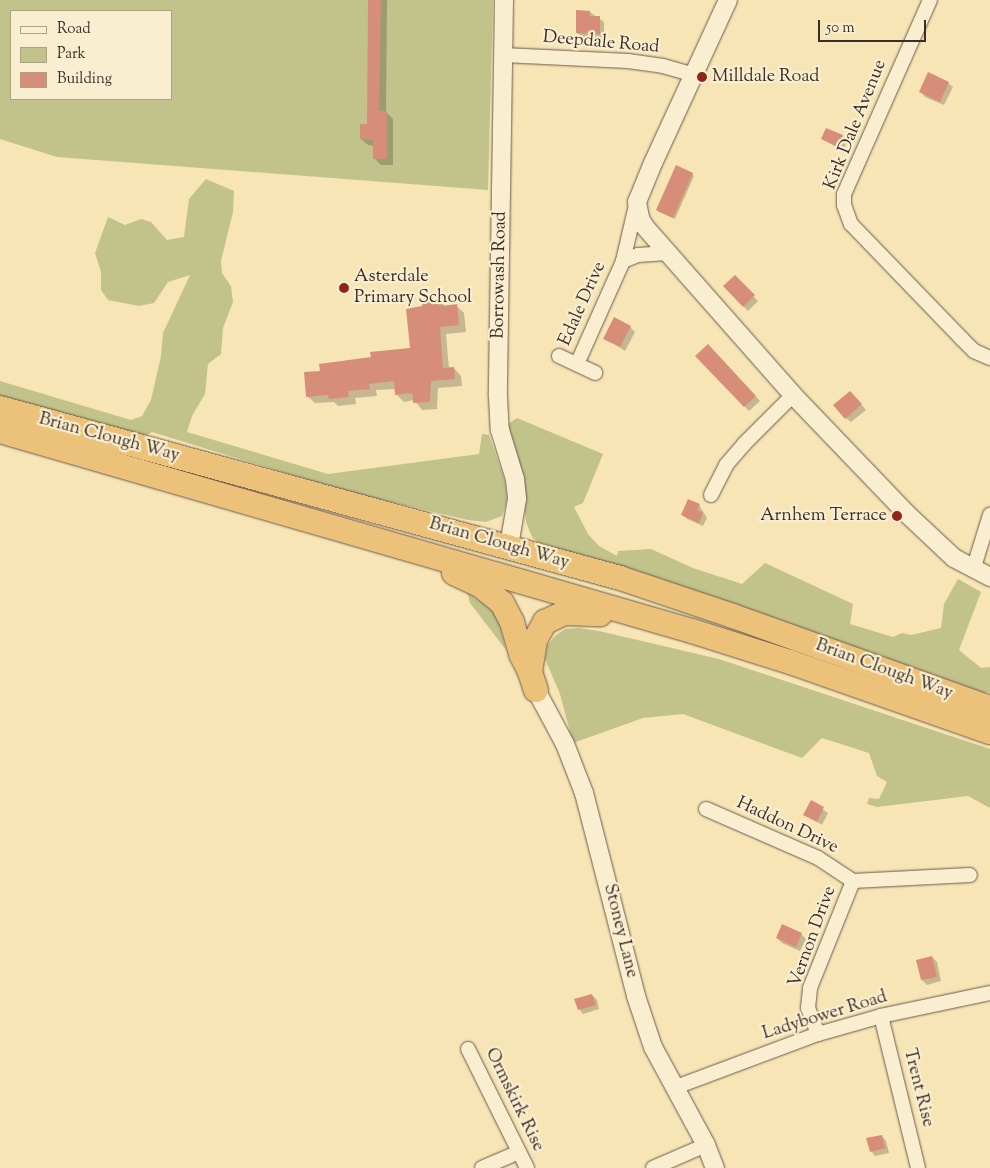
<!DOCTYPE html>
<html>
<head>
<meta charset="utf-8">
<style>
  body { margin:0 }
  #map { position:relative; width:990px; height:1168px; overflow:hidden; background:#f7e5b6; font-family:"Sorts Mill Goudy",serif }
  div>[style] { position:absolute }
  .green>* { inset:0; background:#c2c38b }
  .shadow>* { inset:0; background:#0003 }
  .building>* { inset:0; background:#d68e79 }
  .roads { filter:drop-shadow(0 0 1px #6a5b4b) drop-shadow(0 0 1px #6a5b4b) }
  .minor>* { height:14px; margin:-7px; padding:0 7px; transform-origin:7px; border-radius:7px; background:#faeed0 }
  .tertiary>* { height:18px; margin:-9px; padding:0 9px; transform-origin:9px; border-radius:9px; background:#faeed0 }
  .trunk>* { height:24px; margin:-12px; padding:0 12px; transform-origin:12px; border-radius:12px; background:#ecc27b }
  .dots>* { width:14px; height:14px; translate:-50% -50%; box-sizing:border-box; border:2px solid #faeed0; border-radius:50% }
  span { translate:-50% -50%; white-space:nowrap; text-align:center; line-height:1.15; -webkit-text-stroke:4.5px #faeed0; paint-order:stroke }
  .street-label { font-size:18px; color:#3b2d27 }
  .poi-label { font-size:18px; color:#3b2d27 }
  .left { translate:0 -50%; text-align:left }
  .right { translate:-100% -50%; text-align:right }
  .legend { position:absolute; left:10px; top:10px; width:162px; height:90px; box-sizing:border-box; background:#faeed0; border:1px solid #aea18c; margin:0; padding:6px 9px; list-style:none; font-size:15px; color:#3b2d27 }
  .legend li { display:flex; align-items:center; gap:10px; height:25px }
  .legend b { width:25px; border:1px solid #aea18c }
  .scale { position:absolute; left:818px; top:20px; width:108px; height:22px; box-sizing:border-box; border:2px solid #3b2d27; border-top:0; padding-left:6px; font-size:15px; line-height:18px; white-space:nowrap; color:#3b2d27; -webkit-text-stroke:4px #faeed0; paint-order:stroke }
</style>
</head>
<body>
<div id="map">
  <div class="green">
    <i style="clip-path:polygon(evenodd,0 0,493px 0,488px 190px,57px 157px,0 139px,0 0,11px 11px,171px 11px,171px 99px,11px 99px,11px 11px)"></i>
    <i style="clip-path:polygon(206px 179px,234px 191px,233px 212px,221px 261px,222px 273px,231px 286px,233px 302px,223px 328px,221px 354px,208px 364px,205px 394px,192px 416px,187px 432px,328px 474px,479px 454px,482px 434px,489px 435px,505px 481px,507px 500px,502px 516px,486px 522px,468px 520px,344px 491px,152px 432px,142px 438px,0 396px,0 381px,131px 420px,142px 416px,151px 400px,161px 356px,163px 333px,190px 275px,168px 282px,154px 303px,139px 306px,108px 300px,101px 290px,101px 272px,95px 253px,108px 217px,125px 225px,141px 219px,151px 222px,167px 240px,184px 237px,189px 199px)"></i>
    <i style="clip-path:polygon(517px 418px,603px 454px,583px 503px,574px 507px,588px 534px,599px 546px,617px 556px,618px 551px,651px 549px,693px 568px,742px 584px,765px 563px,853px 604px,850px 624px,893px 637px,902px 633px,911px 635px,941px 628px,944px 604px,958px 579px,981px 592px,959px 650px,981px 668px,990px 667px,990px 693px,987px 692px,978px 698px,932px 673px,925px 679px,871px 659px,849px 644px,839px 647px,542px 546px,532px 537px,526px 522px,521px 469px,512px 451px,505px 426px)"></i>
    <i style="clip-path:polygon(467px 592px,492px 610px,498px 618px,506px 650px,470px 603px)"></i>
    <i style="clip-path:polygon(579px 628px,599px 631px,719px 659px,990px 749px,990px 808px,968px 796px,877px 807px,867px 804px,869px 798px,879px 799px,887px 782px,877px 776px,869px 753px,822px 738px,802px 758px,683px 714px,643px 718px,573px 743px,560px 694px,545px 659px,547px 646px,555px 636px,565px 629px)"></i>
  </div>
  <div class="shadow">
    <i style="clip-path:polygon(369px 0,387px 0,386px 112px,393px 119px,393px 165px,381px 165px,374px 158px,374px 146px,368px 145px,361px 139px,368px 125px)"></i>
    <i style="clip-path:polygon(590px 12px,604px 22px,604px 38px,582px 38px,577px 33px)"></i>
    <i style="clip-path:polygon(948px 83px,953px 87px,944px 105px,925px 97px,921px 92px)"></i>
    <i style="clip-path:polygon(842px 136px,847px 141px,843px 151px,823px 139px)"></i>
    <i style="clip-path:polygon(692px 174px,694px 176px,675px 219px,659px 212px,657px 210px)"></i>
    <i style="clip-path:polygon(735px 277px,758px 301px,748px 311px,724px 286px)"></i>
    <i style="clip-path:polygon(441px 302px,446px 307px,457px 306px,464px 313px,466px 332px,446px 334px,449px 369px,454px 368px,461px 376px,462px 386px,438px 388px,437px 409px,422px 410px,414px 400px,404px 402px,396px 394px,396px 389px,376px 390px,377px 396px,355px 398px,356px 404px,338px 406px,334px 402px,315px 403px,307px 396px,321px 372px,411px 350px)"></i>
    <i style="clip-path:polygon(630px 327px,635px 332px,625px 351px,605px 338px)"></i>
    <i style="clip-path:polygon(708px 346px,760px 401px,749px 411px,697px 356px)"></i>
    <i style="clip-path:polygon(855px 397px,866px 410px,851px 422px,846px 418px)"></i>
    <i style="clip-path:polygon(699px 505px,707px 518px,703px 526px,687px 519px,683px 515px)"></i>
    <i style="clip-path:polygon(811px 802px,828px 813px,822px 825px,805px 814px)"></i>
    <i style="clip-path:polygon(801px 934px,806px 939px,800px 951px,782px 943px,777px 938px)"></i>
    <i style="clip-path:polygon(932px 957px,937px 962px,941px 981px,927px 985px,922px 980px,918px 961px)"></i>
    <i style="clip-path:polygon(592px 995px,597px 1000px,599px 1009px,583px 1014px,579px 1009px)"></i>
    <i style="clip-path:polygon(882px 1136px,886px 1141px,889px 1153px,875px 1156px,871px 1151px)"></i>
  </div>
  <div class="building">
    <i style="clip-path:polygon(368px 0,381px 0,379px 111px,387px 111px,387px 159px,373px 159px,373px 140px,360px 139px,360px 124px,367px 124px)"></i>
    <i style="clip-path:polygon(576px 10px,590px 11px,590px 16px,600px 16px,600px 34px,576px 33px)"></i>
    <i style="clip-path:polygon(928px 72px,949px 82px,940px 102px,919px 92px)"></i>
    <i style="clip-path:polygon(826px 128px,843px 135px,838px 147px,821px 139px)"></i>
    <i style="clip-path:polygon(676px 165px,693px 173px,673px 218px,656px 210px)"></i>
    <i style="clip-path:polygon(735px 275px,755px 295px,743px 307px,723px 286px)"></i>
    <i style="clip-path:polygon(442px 301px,442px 306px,457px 304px,459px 325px,440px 327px,443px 368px,454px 367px,455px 379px,431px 381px,430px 402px,413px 403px,413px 395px,409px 393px,395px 395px,394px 381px,369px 384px,370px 389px,348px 391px,349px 397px,329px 399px,328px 395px,306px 397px,304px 372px,320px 371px,319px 364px,371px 357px,370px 352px,410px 348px,406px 309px,422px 306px,422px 302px)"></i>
    <i style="clip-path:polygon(614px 317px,631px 326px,620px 347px,603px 339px)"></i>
    <i style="clip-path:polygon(708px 344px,756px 396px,744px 407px,695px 356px)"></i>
    <i style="clip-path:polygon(850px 391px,862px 404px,845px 419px,833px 405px)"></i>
    <i style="clip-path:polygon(688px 499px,700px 504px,697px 510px,703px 513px,699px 523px,681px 515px)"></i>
    <i style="clip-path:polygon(811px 800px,824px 807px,817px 822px,803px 815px)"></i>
    <i style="clip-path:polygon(782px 924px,802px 933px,796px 947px,776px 938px)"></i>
    <i style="clip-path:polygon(932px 956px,937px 977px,921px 980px,916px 960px)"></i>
    <i style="clip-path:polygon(592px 994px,596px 1005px,578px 1010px,574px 999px)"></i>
    <i style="clip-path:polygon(882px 1135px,885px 1148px,870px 1152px,866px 1138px)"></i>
  </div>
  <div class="roads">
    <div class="minor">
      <i style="left:930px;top:0;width:212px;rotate:113.9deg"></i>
      <i style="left:844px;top:194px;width:11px;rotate:90deg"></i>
      <i style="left:844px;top:205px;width:20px;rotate:70deg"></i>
      <i style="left:851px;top:224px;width:160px;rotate:46deg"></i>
      <i style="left:962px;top:339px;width:17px;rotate:45deg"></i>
      <i style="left:974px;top:351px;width:17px;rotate:24deg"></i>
      <i style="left:503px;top:55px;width:125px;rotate:2.7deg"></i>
      <i style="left:628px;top:61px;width:35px;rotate:8deg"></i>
      <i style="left:663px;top:66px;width:32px;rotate:16deg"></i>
      <i style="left:623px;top:261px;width:16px;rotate:-22deg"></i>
      <i style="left:638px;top:255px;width:29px;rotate:-4deg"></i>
      <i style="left:559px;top:356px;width:40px;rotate:25deg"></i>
      <i style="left:577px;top:364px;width:113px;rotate:-65.9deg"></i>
      <i style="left:623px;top:261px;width:57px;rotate:-76.9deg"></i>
      <i style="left:711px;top:495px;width:34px;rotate:-63deg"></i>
      <i style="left:726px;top:465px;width:28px;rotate:-49deg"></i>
      <i style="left:744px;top:444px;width:69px;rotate:-45deg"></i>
      <i style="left:973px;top:570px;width:58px;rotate:-72.8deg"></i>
      <i style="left:706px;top:809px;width:122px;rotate:23.6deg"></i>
      <i style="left:818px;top:858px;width:42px;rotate:33.3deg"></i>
      <i style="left:853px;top:881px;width:117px;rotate:-2.9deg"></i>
      <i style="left:881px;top:1016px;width:156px;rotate:76.3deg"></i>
      <i style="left:818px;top:1034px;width:28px;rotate:-111deg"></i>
      <i style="left:808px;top:1008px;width:20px;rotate:-84deg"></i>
      <i style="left:810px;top:988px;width:115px;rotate:-68.1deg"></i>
      <i style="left:468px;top:1049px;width:133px;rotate:63.6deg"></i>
      <i style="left:676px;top:1087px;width:152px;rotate:-20.5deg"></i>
      <i style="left:818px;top:1034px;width:66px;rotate:-15.9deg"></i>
      <i style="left:881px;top:1016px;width:111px;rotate:-11.9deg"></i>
      <i style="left:482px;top:1168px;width:40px;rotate:-23.4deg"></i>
      <i style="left:653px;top:1168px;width:58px;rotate:-23.5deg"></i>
    </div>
    <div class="tertiary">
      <i style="left:504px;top:0;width:397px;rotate:90.9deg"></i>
      <i style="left:498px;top:397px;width:33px;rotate:87deg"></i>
      <i style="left:500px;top:430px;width:51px;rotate:73deg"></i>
      <i style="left:515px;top:479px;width:20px;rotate:84deg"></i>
      <i style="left:517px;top:499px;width:48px;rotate:99.7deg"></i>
      <i style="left:728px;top:0;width:179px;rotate:114.7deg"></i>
      <i style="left:653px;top:163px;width:42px;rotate:112.3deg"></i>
      <i style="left:637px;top:202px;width:16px;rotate:79deg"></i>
      <i style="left:640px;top:218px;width:10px;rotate:61deg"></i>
      <i style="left:645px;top:227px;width:224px;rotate:48.6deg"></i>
      <i style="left:793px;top:395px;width:163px;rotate:46.2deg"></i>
      <i style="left:906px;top:513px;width:66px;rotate:43.2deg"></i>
      <i style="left:954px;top:558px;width:41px;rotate:27.8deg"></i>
      <i style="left:536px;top:690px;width:61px;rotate:61.8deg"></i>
      <i style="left:565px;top:744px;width:53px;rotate:68.8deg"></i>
      <i style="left:584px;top:793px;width:210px;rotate:75.6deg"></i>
      <i style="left:636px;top:996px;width:54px;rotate:71.6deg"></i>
      <i style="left:653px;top:1047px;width:111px;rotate:61.6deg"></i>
      <i style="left:706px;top:1145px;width:25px;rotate:69deg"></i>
    </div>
    <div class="trunk">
      <i style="left:0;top:408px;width:643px;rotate:15.33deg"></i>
      <i style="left:620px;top:578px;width:119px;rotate:18.6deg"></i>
      <i style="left:733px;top:616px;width:273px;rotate:19.7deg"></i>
      <i style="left:0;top:431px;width:720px;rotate:16.12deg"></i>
      <i style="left:692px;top:631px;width:103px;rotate:17.6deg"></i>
      <i style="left:790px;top:662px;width:212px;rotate:19.3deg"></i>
      <i style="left:454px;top:573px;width:29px;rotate:25deg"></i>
      <i style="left:480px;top:585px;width:28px;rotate:39deg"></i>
      <i style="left:502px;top:603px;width:21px;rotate:62deg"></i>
      <i style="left:512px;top:622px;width:33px;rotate:74deg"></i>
      <i style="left:521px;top:654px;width:20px;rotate:63deg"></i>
      <i style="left:530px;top:672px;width:19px;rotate:72deg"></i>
      <i style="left:530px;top:672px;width:32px;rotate:-81deg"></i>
      <i style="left:535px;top:640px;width:21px;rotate:-61deg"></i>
      <i style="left:545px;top:622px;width:21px;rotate:-25deg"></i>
      <i style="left:564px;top:613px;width:36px;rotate:2deg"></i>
    </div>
  </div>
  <div class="dots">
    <i style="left:702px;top:77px;background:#8f2418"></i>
    <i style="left:344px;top:288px;background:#8f2418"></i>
    <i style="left:897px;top:516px;background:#8f2418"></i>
  </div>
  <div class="street-label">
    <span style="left:601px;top:43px;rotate:5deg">Deepdale Road</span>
    <span style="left:856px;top:125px;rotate:-68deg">Kirk Dale Avenue</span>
    <span style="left:500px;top:275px;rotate:-89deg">Borrowash Road</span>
    <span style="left:583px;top:304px;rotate:-66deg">Edale Drive</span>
    <span style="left:109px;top:438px;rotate:15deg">Brian Clough Way</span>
    <span style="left:499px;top:544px;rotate:16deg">Brian Clough Way</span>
    <span style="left:884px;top:670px;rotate:20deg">Brian Clough Way</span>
    <span style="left:787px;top:826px;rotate:25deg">Haddon Drive</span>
    <span style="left:620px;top:931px;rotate:76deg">Stoney Lane</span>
    <span style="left:813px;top:937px;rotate:-70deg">Vernon Drive</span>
    <span style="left:825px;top:1016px;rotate:-17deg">Ladybower Road</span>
    <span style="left:918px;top:1088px;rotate:76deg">Trent Rise</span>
    <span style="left:514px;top:1100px;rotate:64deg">Ormskirk Rise</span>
  </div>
  <div class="poi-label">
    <span class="left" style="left:712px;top:77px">Milldale Road</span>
    <span class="left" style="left:354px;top:288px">Asterdale<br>Primary School</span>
    <span class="right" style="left:887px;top:516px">Arnhem Terrace</span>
  </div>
  <ul class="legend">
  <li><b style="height:6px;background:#faeed0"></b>Road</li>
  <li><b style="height:14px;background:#c2c38b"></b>Park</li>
  <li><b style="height:14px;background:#d68e79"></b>Building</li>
  </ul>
  <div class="scale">50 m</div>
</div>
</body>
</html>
